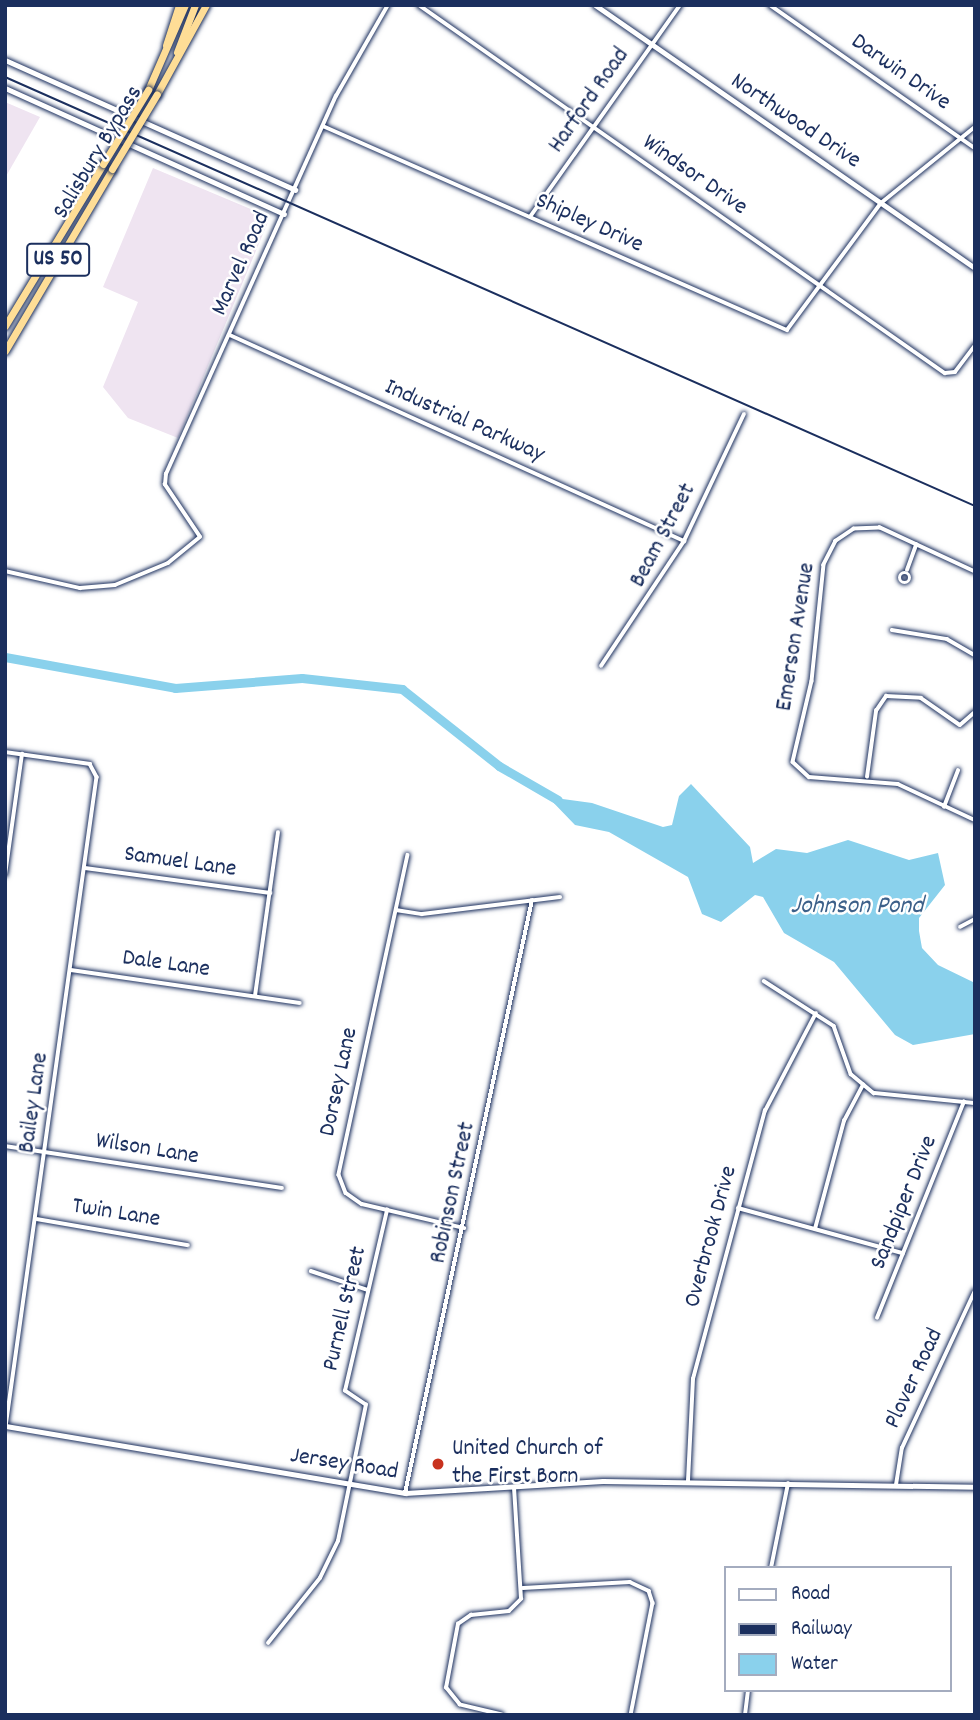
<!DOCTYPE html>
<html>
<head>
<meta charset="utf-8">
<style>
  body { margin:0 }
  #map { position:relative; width:980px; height:1720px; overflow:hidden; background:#fff; font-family:Dekko,sans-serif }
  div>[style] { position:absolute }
  .built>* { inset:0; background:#efe4f1 }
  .water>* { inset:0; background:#8ad1ec }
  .river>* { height:9px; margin:-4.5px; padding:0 4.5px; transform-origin:4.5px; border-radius:4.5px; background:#8ad1ec }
  .roads { filter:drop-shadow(0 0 2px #1b2f5e) drop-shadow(0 0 2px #1b2f5e) }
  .minor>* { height:3.5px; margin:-1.75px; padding:0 1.75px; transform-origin:1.75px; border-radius:1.75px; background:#fff }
  .minor>.ring { margin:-1.75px; padding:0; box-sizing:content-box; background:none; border:3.5px solid #fff; border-radius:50% }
  .tertiary>* { height:5px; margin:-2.5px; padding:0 2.5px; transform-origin:2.5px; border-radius:2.5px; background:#fff }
  .motorway>* { height:7px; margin:-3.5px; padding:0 3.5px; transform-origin:3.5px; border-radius:3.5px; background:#fedd96 }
  .rail>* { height:2px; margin:-1px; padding:0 1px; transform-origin:1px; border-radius:1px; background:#1b2f5e }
  .bridges { filter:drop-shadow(0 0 2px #1b2f5e) drop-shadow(0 0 2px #1b2f5e) }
  .motorway-bridge>* { height:7px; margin:-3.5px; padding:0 3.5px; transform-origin:3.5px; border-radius:3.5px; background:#fedd96 }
  .dots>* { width:19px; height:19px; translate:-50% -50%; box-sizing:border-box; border:4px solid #fff; border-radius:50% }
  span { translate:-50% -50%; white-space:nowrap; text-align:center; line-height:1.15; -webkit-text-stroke:5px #fff; paint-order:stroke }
  .shield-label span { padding:2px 5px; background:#fff; border:2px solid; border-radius:5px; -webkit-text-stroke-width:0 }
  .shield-label { font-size:23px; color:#1b2f5e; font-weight:700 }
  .street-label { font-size:24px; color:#1b2f5e }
  .poi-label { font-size:24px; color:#1b2f5e }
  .left { translate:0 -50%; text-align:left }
  .water-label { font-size:26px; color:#3c6089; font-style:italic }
  .frame { position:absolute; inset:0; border:7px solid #1b2f5e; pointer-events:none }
  .legend { position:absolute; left:724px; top:1566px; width:228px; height:126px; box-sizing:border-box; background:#fff; border:2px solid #a4acbf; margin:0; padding:9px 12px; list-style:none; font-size:21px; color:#1b2f5e }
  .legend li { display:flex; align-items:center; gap:14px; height:35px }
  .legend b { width:35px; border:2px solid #a4acbf }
</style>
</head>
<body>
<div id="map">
  <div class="built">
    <i style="clip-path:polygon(5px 102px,40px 117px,5px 178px)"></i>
    <i style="clip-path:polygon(153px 168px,270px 217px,178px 438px,128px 418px,103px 387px,138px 302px,103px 287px)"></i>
  </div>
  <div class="water">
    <i style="clip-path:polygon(691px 784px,750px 847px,753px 863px,776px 849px,807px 853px,848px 840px,909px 860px,938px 853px,945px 885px,919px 918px,919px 931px,922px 948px,938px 965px,975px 983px,975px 1034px,913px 1045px,895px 1035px,834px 962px,784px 933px,763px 897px,755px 895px,721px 922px,702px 914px,688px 877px,609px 832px,575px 825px,548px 797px,592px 803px,663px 827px,672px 825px,679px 796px)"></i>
  </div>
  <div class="river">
    <i style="left:5px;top:657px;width:173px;rotate:10.3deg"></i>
    <i style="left:175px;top:688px;width:127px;rotate:-4.5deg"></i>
    <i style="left:302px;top:678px;width:101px;rotate:6.3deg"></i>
    <i style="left:402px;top:689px;width:124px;rotate:38.4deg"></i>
    <i style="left:499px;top:766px;width:68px;rotate:30deg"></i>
  </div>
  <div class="roads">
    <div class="minor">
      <i style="left:419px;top:5px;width:642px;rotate:34.98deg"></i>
      <i style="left:945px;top:373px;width:10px;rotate:-6deg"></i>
      <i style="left:955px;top:372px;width:34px;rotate:-53deg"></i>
      <i style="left:770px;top:5px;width:250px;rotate:34.9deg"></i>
      <i style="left:323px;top:126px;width:507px;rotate:23.73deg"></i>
      <i style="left:787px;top:330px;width:158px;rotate:-53.5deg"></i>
      <i style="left:881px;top:203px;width:121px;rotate:-39deg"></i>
      <i style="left:530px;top:217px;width:260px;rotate:-54.7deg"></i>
      <i style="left:230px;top:335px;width:499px;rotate:24.4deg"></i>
      <i style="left:907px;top:570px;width:27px;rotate:-70deg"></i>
      <i style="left:5px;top:571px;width:77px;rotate:12.8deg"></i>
      <i style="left:80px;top:588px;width:35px;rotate:-5deg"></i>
      <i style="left:115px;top:585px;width:57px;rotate:-22.5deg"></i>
      <i style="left:168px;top:563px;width:41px;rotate:-39.1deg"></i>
      <i style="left:200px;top:537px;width:63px;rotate:-123.9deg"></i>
      <i style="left:165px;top:485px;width:11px;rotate:-85deg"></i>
      <i style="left:166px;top:474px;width:414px;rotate:-65.8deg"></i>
      <i style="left:336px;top:96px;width:105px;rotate:-60.3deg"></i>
      <i style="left:975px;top:572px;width:105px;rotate:-155.1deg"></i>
      <i style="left:880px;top:528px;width:26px;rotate:178deg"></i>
      <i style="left:854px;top:529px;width:22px;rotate:146deg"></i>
      <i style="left:836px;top:541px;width:27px;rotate:117deg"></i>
      <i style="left:824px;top:565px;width:117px;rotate:95.9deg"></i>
      <i style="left:812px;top:681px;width:83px;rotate:103.2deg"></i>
      <i style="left:793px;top:762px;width:22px;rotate:43deg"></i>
      <i style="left:809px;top:777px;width:89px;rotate:4.5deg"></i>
      <i style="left:898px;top:784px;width:85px;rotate:25.1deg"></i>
      <i class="ring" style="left:899.5px;top:572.5px;width:7.5px;height:7.5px"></i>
      <i style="left:892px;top:630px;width:56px;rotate:9.3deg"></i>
      <i style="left:947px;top:639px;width:32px;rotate:30deg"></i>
      <i style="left:601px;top:666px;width:150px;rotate:-56.4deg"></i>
      <i style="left:684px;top:541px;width:140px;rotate:-64.7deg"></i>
      <i style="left:5px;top:752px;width:86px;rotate:8deg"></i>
      <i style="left:90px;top:764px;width:15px;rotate:62deg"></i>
      <i style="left:97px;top:777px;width:656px;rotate:97.97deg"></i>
      <i style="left:867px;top:777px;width:67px;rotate:-82.2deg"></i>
      <i style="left:876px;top:711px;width:18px;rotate:-56deg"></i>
      <i style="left:886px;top:696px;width:35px;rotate:3deg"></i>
      <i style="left:921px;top:698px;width:47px;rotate:34.7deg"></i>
      <i style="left:960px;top:725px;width:20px;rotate:-41deg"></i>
      <i style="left:944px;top:807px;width:39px;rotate:-69deg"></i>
      <i style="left:408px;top:855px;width:327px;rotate:102.2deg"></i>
      <i style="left:339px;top:1175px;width:19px;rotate:69deg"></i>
      <i style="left:346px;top:1193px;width:19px;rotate:35deg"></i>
      <i style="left:362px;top:1204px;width:105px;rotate:13.2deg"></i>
      <i style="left:85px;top:868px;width:187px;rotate:7.7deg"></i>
      <i style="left:5px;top:875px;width:122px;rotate:-82deg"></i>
      <i style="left:396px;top:910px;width:26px;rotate:9deg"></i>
      <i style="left:422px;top:914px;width:139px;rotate:-7deg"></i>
      <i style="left:960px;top:927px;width:17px;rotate:-28deg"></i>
      <i style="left:71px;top:970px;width:231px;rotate:8.2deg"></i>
      <i style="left:764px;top:981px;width:83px;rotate:32.7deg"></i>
      <i style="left:834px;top:1026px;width:51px;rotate:70.5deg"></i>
      <i style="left:851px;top:1074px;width:30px;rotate:40deg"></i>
      <i style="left:874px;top:1093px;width:101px;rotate:5.7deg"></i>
      <i style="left:255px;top:996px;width:165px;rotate:-82deg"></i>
      <i style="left:5px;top:1146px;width:280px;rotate:8.6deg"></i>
      <i style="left:738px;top:1208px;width:171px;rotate:15.3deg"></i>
      <i style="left:37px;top:1219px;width:153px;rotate:9.8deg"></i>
      <i style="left:815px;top:1229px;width:112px;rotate:-75deg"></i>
      <i style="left:844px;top:1121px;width:41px;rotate:-62.2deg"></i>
      <i style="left:311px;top:1271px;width:60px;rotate:18.4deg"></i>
      <i style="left:877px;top:1318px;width:233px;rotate:-68.1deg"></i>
      <i style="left:688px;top:1481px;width:102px;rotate:-87.2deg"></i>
      <i style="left:693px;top:1379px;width:278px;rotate:-75deg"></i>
      <i style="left:765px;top:1111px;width:110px;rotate:-62.5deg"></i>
      <i style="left:896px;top:1485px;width:37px;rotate:-81deg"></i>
      <i style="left:902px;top:1448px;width:173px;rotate:-65.1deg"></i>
      <i style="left:405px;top:1493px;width:606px;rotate:-77.91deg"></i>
      <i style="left:771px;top:1568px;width:86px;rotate:-78.6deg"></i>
      <i style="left:523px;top:1588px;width:107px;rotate:-3.2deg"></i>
      <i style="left:630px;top:1582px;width:21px;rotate:25deg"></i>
      <i style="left:649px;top:1591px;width:13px;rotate:72deg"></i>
      <i style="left:653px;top:1603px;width:114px;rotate:101.1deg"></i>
      <i style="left:268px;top:1643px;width:83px;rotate:-51.3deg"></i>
      <i style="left:320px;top:1578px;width:41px;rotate:-64.1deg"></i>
      <i style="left:338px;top:1541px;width:139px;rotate:-78.4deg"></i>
      <i style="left:366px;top:1405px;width:25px;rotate:-146deg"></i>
      <i style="left:345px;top:1391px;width:186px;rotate:-76.9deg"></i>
      <i style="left:502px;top:1715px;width:43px;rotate:-166.6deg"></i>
      <i style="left:460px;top:1705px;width:22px;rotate:-129deg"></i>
      <i style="left:446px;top:1688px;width:65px;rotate:-79.4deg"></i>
      <i style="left:458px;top:1624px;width:16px;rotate:-35deg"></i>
      <i style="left:471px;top:1615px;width:38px;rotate:-6deg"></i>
      <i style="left:509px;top:1611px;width:17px;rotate:-45deg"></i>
      <i style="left:521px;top:1599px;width:112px;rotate:-93.6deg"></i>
      <i style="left:745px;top:1715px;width:25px;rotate:-83deg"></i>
    </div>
    <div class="tertiary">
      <i style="left:595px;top:5px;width:462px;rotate:34.7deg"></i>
      <i style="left:5px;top:60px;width:318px;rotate:24.1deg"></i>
      <i style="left:5px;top:88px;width:306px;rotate:24.3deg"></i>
      <i style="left:5px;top:1426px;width:406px;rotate:9.5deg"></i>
      <i style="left:405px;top:1493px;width:198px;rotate:-3.5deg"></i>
      <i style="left:603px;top:1481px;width:372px;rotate:0.9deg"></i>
    </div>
    <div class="motorway">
      <i style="left:166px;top:45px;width:42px;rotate:-72deg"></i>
      <i style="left:177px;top:52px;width:50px;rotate:-69deg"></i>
      <i style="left:148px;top:90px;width:93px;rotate:-66.5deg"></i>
      <i style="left:157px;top:94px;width:102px;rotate:-61.2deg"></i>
      <i style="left:5px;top:326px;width:189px;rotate:-58.8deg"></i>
      <i style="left:5px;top:351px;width:211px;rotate:-59.5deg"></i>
    </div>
  </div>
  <div class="rail">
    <i style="left:5px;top:77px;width:1061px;rotate:23.86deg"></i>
  </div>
  <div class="bridges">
    <div class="motorway-bridge">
      <i style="left:103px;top:164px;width:87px;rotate:-58.7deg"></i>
      <i style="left:112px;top:169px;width:87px;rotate:-59deg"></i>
    </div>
  </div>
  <div class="dots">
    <i style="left:438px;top:1464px;background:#c8321e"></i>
  </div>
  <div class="shield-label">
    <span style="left:58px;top:260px">US 50</span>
  </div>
  <div class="street-label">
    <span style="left:900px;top:73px;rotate:35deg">Darwin Drive</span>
    <span style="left:590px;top:101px;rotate:-55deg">Harford Road</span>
    <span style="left:795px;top:122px;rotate:34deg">Northwood Drive</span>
    <span style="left:99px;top:153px;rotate:-59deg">Salisbury Bypass</span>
    <span style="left:694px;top:176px;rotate:35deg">Windsor Drive</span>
    <span style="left:589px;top:224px;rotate:24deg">Shipley Drive</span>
    <span style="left:242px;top:264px;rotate:-66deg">Marvel Road</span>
    <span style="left:464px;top:422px;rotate:24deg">Industrial Parkway</span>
    <span style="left:664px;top:536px;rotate:-62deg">Beam Street</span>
    <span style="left:797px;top:637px;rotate:-81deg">Emerson Avenue</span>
    <span style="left:180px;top:863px;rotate:8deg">Samuel Lane</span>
    <span style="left:166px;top:965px;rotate:8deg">Dale Lane</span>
    <span style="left:340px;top:1082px;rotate:-78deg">Dorsey Lane</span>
    <span style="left:35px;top:1103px;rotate:-82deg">Bailey Lane</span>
    <span style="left:147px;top:1150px;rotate:9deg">Wilson Lane</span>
    <span style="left:454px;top:1193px;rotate:-78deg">Robinson Street</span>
    <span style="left:905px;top:1203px;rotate:-68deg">Sandpiper Drive</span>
    <span style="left:116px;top:1214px;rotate:9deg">Twin Lane</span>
    <span style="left:712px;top:1237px;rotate:-75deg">Overbrook Drive</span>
    <span style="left:346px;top:1309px;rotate:-77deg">Purnell Street</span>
    <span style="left:915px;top:1379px;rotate:-65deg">Plover Road</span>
    <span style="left:344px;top:1465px;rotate:9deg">Jersey Road</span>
  </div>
  <div class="poi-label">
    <span class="left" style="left:452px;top:1464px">United Church of<br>the First Born</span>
  </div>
  <div class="water-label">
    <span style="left:857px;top:907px">Johnson Pond</span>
  </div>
  <div class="frame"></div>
  <ul class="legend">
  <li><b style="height:9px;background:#fff"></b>Road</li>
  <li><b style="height:9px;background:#1b2f5e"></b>Railway</li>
  <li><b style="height:19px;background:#8ad1ec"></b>Water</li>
  </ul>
</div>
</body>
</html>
